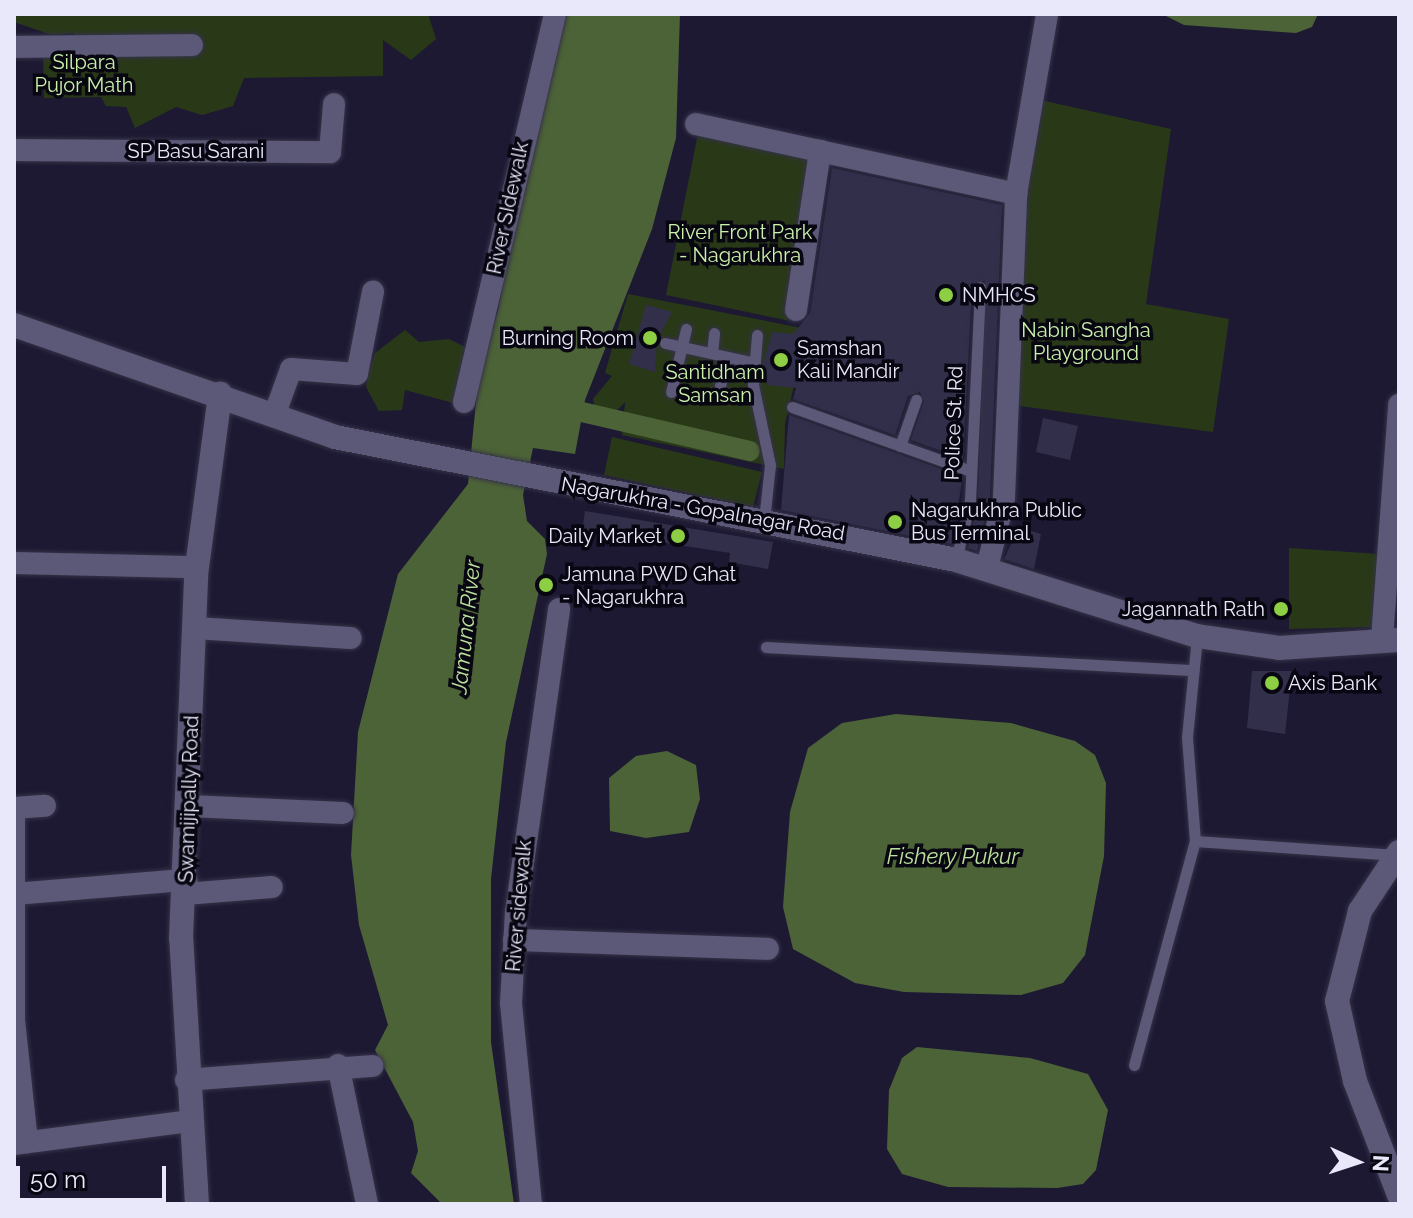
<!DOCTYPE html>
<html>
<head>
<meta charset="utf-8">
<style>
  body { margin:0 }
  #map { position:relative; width:1413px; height:1218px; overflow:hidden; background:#1d1933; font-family:Raleway,sans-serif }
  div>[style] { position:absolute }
  .green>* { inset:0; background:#293918 }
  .water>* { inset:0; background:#4c6337 }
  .canal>* { height:20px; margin:-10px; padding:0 10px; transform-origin:10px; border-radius:10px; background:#4c6337 }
  .building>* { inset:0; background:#322f4b }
  .roads { filter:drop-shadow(0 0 2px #353247) drop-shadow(0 0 2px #353247) }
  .lane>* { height:11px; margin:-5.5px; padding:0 5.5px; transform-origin:5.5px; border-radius:5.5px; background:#5c5978 }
  .street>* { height:22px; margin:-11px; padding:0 11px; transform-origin:11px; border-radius:11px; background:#5c5978 }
  .secondary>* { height:24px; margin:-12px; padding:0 12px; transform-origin:12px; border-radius:12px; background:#5c5978 }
  .dots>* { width:22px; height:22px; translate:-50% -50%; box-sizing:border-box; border:4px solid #070611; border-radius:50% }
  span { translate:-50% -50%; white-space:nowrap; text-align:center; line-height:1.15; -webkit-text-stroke:7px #070611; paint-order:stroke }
  .park-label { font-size:20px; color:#cbf1aa }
  .street-label { font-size:20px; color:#e9e8fa }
  .poi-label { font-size:20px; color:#e9e8fa }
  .left { translate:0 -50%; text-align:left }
  .right { translate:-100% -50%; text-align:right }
  .water-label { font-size:22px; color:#bbe19a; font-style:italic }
  .frame { position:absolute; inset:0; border:16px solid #e9e8fa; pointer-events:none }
  .north { position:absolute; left:1317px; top:1122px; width:80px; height:80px; -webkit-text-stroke:6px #070611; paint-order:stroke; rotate:93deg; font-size:22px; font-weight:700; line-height:32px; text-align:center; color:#e9e8fa }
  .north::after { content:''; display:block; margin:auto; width:28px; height:36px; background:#e9e8fa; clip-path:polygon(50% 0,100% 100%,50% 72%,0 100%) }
  .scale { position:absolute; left:16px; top:1166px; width:150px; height:36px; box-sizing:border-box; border:4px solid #e9e8fa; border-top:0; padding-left:10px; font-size:24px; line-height:28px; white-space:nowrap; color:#e9e8fa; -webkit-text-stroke:6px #070611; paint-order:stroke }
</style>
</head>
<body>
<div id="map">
  <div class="green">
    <i style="clip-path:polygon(14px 14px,428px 14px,436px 39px,411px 60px,383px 40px,383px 76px,244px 78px,233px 106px,202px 115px,176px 107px,135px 128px,126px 107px,106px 106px,101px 97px,44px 98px,43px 52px,80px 50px,73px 33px,52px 35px,14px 22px)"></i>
    <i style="clip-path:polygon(1036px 99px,1171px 129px,1146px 304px,1229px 319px,1213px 432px,1013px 405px,1020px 194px)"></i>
    <i style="clip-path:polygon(699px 128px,816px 154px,790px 321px,666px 295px)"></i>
    <i style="clip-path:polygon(628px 294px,807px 329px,785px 424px,784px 469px,622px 435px,625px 402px,610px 418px,596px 413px,593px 399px,612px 376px,605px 373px)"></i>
    <i style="clip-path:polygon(405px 330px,419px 342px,449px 339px,479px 354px,457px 404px,405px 390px,402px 410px,379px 411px,366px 387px,369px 370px,375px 353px)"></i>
    <i style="clip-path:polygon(612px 437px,762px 472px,753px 507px,604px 475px)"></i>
    <i style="clip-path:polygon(1289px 548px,1380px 554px,1376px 627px,1289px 629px)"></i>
  </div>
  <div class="water">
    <i style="clip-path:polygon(566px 14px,680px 14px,676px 138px,652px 229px,585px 400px,575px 454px,533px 448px,523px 495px,527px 521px,545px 539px,547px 554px,506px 742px,491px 879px,491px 1042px,514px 1204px,442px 1204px,411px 1173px,418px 1151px,413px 1122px,375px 1050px,388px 1025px,359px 925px,351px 855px,358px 732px,398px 574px,468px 484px,479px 371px,498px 310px,538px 98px)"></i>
    <i style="clip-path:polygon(1162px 14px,1318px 14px,1312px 27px,1296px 33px,1184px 25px)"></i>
    <i style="clip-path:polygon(896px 714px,1011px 723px,1075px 741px,1095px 755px,1106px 783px,1104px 856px,1085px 955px,1063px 983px,1021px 995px,904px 992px,855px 983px,793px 949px,783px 907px,790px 812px,808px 748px,842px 723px)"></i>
    <i style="clip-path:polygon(667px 751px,696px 765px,700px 799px,689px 832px,646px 838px,610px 831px,609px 778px,636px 756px)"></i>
    <i style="clip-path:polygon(917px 1047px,1030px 1058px,1088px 1074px,1108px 1110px,1096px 1170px,1083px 1184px,1057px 1188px,948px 1187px,902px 1174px,887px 1149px,889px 1090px,902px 1058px)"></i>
  </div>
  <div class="canal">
    <i style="left:556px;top:406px;width:199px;rotate:13.1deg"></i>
  </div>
  <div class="building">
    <i style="clip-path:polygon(832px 168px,1002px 205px,990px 496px,977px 551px,968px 548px,978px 501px,985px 280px,972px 287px,963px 459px,911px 440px,924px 402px,920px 392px,908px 396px,895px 435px,793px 399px,796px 388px,767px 385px,763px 365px,772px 332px,793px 334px,810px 313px)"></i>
    <i style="clip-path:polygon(646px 305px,672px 312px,657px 340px,655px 372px,629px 364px)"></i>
    <i style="clip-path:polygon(789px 415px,963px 477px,951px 544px,781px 510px)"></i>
    <i style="clip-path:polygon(1043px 418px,1078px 426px,1070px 460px,1036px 452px)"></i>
    <i style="clip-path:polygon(585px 511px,773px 542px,768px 569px,729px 562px,730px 553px,582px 530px)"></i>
    <i style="clip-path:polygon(1019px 527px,1041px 534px,1034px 569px,1004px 559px)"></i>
    <i style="clip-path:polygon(1252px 671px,1292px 671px,1285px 734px,1247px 728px)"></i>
  </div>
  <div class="roads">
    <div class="lane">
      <i style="left:757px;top:335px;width:50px;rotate:94.6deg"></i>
      <i style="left:753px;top:385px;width:82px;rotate:78deg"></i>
      <i style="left:770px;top:465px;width:55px;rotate:96.2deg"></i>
      <i style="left:665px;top:343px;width:92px;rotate:12.5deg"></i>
      <i style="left:712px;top:353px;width:20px;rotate:-84deg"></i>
      <i style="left:719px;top:390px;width:34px;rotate:-76deg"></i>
      <i style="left:671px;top:392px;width:65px;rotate:-76.6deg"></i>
      <i style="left:792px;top:407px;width:190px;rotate:19.7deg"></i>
      <i style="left:900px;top:446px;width:49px;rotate:-70.8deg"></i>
      <i style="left:956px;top:560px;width:61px;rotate:-76.7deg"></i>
      <i style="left:970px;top:501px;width:214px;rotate:-87.3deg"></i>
      <i style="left:766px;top:647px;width:428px;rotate:3.1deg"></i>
      <i style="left:1195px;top:841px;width:202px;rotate:4deg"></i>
      <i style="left:1134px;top:1065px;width:232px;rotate:-74.8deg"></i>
      <i style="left:1195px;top:841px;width:104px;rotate:-94.4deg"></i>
      <i style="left:1187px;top:737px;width:101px;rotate:-84.3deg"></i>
    </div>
    <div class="street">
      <i style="left:14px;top:47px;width:178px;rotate:-0.6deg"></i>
      <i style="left:696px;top:124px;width:328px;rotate:12.3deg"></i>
      <i style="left:14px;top:150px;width:316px;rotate:0.4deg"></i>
      <i style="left:330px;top:152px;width:48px;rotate:-85.2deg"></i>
      <i style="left:796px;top:310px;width:161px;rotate:-81.4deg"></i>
      <i style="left:464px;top:402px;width:399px;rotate:-76.8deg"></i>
      <i style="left:274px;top:416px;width:50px;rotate:-70.1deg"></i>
      <i style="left:291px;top:369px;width:66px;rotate:4.3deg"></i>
      <i style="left:357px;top:374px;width:84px;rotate:-79deg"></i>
      <i style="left:14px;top:563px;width:183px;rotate:1.3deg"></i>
      <i style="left:987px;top:568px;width:72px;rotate:-76.3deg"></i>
      <i style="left:1004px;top:498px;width:304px;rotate:-87.7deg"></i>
      <i style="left:1016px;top:194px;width:183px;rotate:-80.2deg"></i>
      <i style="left:195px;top:628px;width:156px;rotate:3.7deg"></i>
      <i style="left:1382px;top:639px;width:235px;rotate:-85.8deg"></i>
      <i style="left:190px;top:806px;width:153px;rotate:2.6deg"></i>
      <i style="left:14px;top:808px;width:31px;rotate:-4deg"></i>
      <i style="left:14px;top:812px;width:208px;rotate:90deg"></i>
      <i style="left:14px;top:1020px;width:123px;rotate:83.9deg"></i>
      <i style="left:14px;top:894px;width:173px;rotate:-4.7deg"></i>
      <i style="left:185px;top:894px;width:87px;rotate:-4.6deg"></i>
      <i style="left:514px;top:940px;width:254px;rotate:2deg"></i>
      <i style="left:338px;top:1065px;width:142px;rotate:78.2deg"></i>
      <i style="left:186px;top:1080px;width:187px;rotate:-4.3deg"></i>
      <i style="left:15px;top:1144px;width:176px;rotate:-7.5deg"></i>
      <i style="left:531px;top:1204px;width:202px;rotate:-95.7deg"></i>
      <i style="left:511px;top:1003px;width:91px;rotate:-86.9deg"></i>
      <i style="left:516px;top:912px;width:306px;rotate:-81.9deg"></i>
    </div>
    <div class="secondary">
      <i style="left:14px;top:325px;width:340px;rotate:19.2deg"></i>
      <i style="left:335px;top:437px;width:633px;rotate:11.2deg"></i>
      <i style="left:956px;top:560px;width:253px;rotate:17.5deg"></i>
      <i style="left:1197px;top:636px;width:83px;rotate:8.3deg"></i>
      <i style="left:1279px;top:648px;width:120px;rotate:-3.8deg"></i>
      <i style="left:1399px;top:852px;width:71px;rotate:123.5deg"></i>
      <i style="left:1360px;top:911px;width:93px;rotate:104.3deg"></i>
      <i style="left:1337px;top:1001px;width:82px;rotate:77.3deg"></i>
      <i style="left:1355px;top:1081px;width:122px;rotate:68.9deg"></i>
      <i style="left:197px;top:1204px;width:266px;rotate:-93.4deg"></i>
      <i style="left:181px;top:938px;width:363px;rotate:-87.6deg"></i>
      <i style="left:196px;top:575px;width:183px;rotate:-82.4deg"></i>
    </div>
  </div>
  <div class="dots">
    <i style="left:946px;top:295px;background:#8dce44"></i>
    <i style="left:650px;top:338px;background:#8dce44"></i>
    <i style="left:781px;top:360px;background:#8dce44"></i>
    <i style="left:895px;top:522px;background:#8dce44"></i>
    <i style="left:678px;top:536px;background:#8dce44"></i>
    <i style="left:546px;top:585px;background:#8dce44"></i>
    <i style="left:1281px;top:609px;background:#8dce44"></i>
    <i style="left:1272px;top:683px;background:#8dce44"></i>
  </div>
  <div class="park-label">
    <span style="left:84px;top:74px">Silpara<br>Pujor Math</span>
    <span style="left:740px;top:244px">River Front Park<br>- Nagarukhra</span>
    <span style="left:1086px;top:342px">Nabin Sangha<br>Playground</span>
    <span style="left:715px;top:384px">Santidham<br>Samsan</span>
  </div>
  <div class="street-label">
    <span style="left:196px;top:151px">SP Basu Sarani</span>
    <span style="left:508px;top:208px;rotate:-78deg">River SIdewalk</span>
    <span style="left:954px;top:423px;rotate:-88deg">Police St. Rd</span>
    <span style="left:703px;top:509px;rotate:10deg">Nagarukhra - Gopalnagar Road</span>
    <span style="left:189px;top:799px;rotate:-88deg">Swamijipally Road</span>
    <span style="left:519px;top:906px;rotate:-85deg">River sidewalk</span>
  </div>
  <div class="poi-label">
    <span class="left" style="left:962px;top:295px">NMHCS</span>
    <span class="right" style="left:634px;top:338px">Burning Room</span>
    <span class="left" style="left:797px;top:360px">Samshan<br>Kali Mandir</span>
    <span class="left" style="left:911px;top:522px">Nagarukhra Public<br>Bus Terminal</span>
    <span class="right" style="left:662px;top:536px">Daily Market</span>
    <span class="left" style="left:562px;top:586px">Jamuna PWD Ghat<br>- Nagarukhra</span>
    <span class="right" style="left:1265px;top:609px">Jagannath Rath</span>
    <span class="left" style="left:1288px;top:683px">Axis Bank</span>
  </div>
  <div class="water-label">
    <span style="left:466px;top:627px;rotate:-84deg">Jamuna River</span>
    <span style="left:953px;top:857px">Fishery Pukur</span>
  </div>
  <div class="frame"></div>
  <div class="north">N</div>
  <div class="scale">50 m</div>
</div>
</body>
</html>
